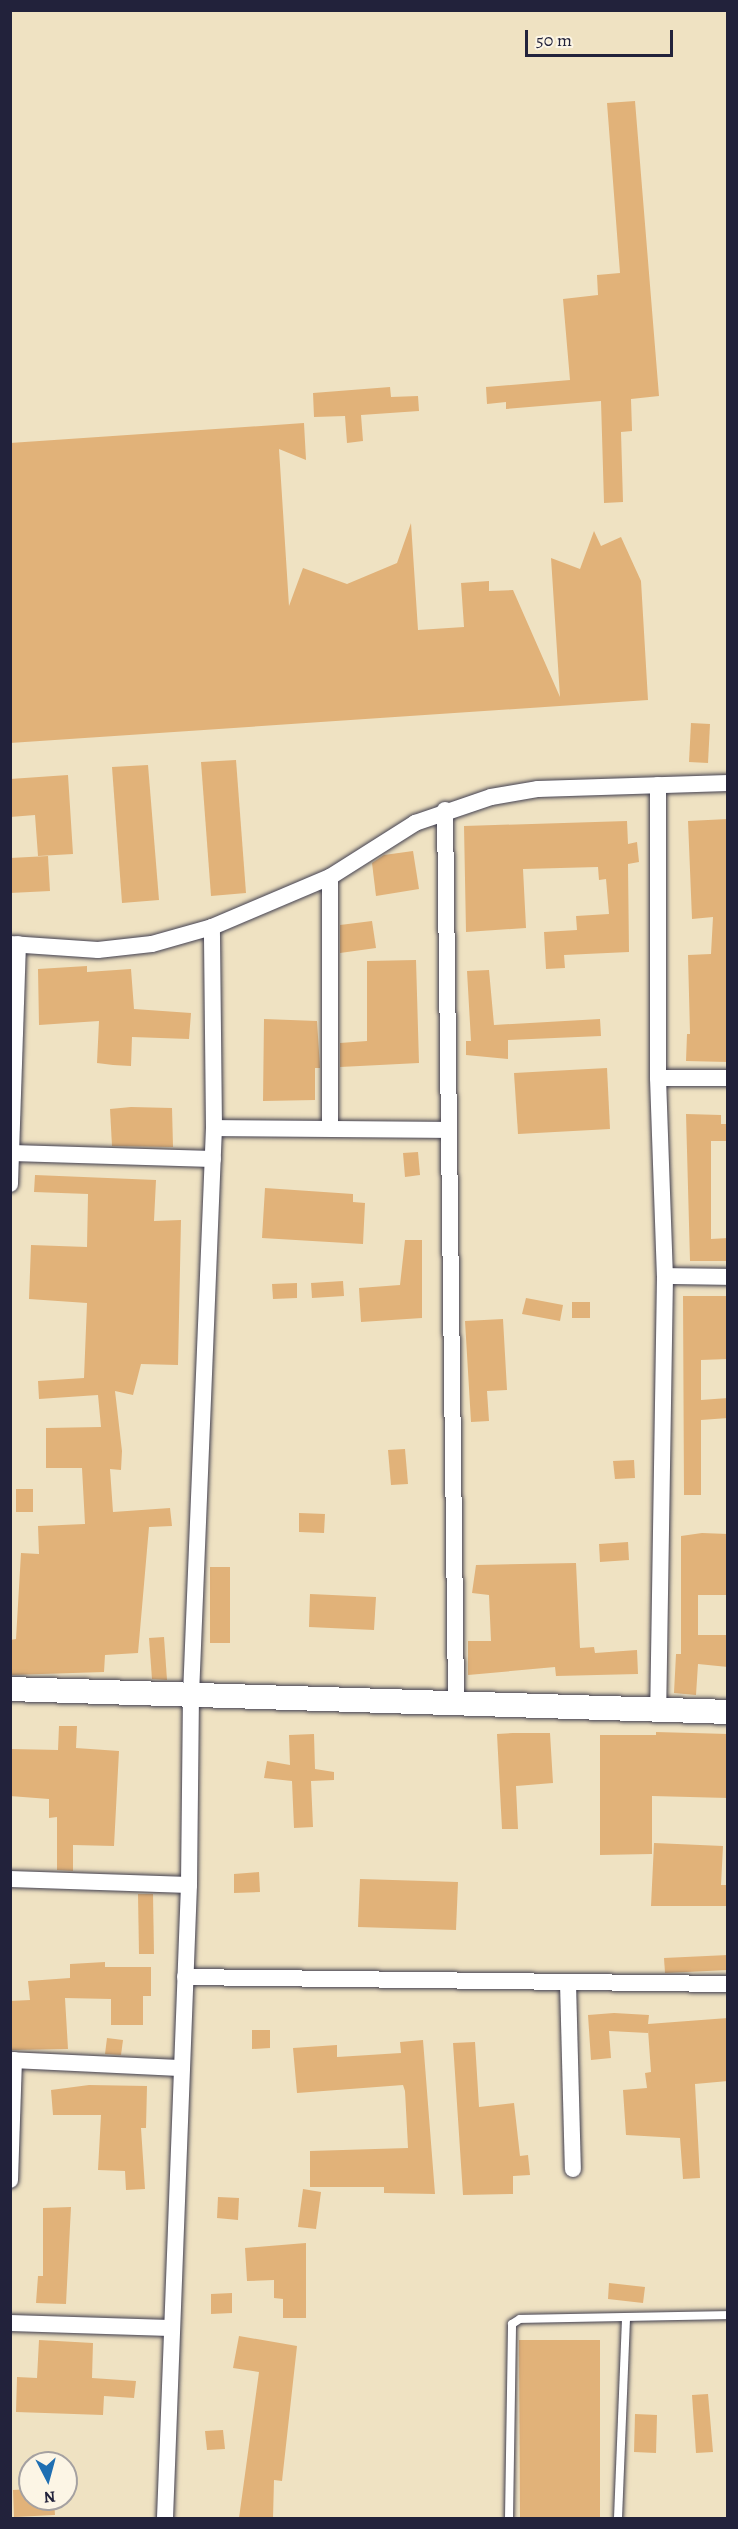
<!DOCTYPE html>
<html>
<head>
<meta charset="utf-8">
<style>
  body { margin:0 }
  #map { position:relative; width:738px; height:2529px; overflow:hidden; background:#efe2c2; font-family:Alegreya,serif }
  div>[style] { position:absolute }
  .building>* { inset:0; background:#e1b279 }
  .roads { filter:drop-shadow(0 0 2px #413f4f) drop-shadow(0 0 2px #413f4f) }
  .lane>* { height:8px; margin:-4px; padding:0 4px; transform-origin:4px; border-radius:4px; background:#fff }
  .street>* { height:16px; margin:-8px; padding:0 8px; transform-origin:8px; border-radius:8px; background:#fff }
  .secondary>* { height:24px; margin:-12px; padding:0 12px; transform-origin:12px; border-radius:12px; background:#fff }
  span { translate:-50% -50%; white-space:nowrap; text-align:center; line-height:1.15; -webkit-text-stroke:5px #fcf5e5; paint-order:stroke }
  .frame { position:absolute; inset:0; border:12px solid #22223b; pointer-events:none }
  .north { position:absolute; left:18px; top:2451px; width:60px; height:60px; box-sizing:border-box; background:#fcf5e5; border:2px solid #a5a1a1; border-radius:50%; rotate:174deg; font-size:16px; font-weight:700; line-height:24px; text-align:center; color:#22223b }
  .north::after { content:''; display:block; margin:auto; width:21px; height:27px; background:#1f6fb2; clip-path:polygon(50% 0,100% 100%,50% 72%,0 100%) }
  .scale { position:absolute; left:525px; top:30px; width:148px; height:27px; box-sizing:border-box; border:3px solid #22223b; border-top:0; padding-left:8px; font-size:18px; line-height:21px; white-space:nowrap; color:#22223b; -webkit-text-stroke:4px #fcf5e5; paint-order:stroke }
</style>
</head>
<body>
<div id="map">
  <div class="building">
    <i style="clip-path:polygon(635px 101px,659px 396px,631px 399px,632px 431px,621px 432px,623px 502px,604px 503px,601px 401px,506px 409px,506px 402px,487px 404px,486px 387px,570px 380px,563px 299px,598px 295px,597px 275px,620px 273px,607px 103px)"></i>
    <i style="clip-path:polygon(390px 387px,391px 397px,418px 396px,419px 411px,361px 415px,363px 441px,347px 443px,345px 416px,314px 417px,313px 393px)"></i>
    <i style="clip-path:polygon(304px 423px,306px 460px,279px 449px,289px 606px,303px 568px,347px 584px,397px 563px,411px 523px,418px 630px,464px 627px,461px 583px,489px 581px,489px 591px,513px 590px,560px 697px,551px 558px,580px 569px,594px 531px,601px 546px,621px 537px,641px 581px,648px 700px,10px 743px,10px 443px)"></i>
    <i style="clip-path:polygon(691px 723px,710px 724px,708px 763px,689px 762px)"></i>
    <i style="clip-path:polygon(236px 760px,246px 893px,211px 896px,201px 762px)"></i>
    <i style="clip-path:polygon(148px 765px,159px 900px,122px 903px,112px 767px)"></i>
    <i style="clip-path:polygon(68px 775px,73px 854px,38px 856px,35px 815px,10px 817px,10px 779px)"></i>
    <i style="clip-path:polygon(728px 819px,728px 1062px,686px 1061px,687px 1034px,690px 1034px,688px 955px,711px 954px,713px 917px,692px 919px,688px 821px)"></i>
    <i style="clip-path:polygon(627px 821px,628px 844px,637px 842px,639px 862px,628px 864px,629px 952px,564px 955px,565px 968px,546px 969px,544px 932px,577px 930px,576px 916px,609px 914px,606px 879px,599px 880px,598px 867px,523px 869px,526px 928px,466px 932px,464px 826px)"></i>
    <i style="clip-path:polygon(413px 851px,419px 889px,376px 896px,372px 863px,384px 855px)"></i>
    <i style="clip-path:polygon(48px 856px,50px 891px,10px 893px,10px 858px)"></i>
    <i style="clip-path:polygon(372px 921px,376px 948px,340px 953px,340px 925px)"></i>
    <i style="clip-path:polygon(416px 960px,419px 1063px,340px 1067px,340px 1043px,367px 1041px,367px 961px)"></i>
    <i style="clip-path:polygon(87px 966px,87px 972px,131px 969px,134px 1009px,191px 1013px,189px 1039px,132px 1037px,131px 1066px,113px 1065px,97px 1063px,99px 1021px,39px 1025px,38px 969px)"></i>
    <i style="clip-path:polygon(489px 970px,494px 1025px,600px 1019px,601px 1036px,508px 1040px,508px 1059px,466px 1055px,466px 1041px,471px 1041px,467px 971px)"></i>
    <i style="clip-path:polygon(264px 1019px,317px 1021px,320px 1068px,315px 1068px,315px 1100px,263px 1101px)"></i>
    <i style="clip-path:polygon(607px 1068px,610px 1129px,518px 1134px,514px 1073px)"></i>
    <i style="clip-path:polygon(131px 1107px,172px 1108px,173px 1147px,112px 1146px,110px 1109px)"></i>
    <i style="clip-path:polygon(686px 1114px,721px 1115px,721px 1124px,728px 1124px,728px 1141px,711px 1141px,711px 1239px,728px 1238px,728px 1261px,690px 1261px)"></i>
    <i style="clip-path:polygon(418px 1152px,420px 1175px,405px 1177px,403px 1153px)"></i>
    <i style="clip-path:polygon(35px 1175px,156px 1180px,154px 1221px,181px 1220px,178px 1365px,141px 1364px,133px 1395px,115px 1391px,122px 1451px,121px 1470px,110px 1469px,113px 1512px,170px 1508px,172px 1526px,149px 1527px,138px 1653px,105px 1655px,104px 1672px,11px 1675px,10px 1640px,16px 1639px,21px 1553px,39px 1554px,38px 1526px,85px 1524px,82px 1468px,46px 1468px,46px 1428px,101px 1427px,98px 1395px,39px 1399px,38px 1381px,84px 1378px,87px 1303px,29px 1299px,31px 1245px,87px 1247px,88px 1194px,34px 1192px)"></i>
    <i style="clip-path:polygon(265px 1188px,353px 1194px,353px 1202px,365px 1203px,363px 1244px,262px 1238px)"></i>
    <i style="clip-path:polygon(405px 1240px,422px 1240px,422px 1318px,361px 1322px,359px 1288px,400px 1285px)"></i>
    <i style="clip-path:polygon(343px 1281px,344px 1296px,312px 1298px,311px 1283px)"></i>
    <i style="clip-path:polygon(297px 1283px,297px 1298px,273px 1299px,272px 1284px)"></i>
    <i style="clip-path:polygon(683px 1296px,727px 1296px,728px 1359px,701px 1360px,701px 1400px,728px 1398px,728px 1418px,701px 1420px,701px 1495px,684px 1495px)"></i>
    <i style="clip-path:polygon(526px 1298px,563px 1305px,560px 1321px,522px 1314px)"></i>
    <i style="clip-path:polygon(572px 1302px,590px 1302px,590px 1318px,572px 1318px)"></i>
    <i style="clip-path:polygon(503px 1319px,507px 1390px,487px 1391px,489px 1421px,471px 1422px,465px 1321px)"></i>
    <i style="clip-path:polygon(405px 1449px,408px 1484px,391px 1485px,388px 1450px)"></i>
    <i style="clip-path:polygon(634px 1460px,635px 1478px,615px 1479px,613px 1461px)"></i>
    <i style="clip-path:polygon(16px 1489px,33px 1489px,33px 1512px,16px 1512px)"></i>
    <i style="clip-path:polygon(299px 1513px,325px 1514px,324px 1533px,299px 1532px)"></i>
    <i style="clip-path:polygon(702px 1533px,728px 1534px,728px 1595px,698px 1595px,698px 1635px,728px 1635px,728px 1667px,698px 1664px,696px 1695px,674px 1693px,676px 1654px,681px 1654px,681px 1536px)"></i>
    <i style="clip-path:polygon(628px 1542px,629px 1560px,600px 1562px,599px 1544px)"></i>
    <i style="clip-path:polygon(576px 1563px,580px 1648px,594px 1647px,595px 1653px,637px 1650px,638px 1674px,556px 1676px,555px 1667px,468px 1675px,468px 1641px,491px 1641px,489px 1595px,472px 1593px,476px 1565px)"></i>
    <i style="clip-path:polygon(210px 1567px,230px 1567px,230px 1643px,210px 1643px)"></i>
    <i style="clip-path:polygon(310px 1594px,376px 1597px,374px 1630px,309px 1627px)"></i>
    <i style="clip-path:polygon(164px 1637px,167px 1680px,152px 1679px,149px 1638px)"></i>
    <i style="clip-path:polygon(59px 1726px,77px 1726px,76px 1748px,119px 1751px,114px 1846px,73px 1845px,73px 1871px,57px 1870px,57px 1817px,49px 1818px,49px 1799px,10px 1796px,10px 1749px,58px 1750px)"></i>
    <i style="clip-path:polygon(656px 1732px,728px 1734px,728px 1798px,652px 1796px,652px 1854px,600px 1855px,600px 1735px,656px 1735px)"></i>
    <i style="clip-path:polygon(513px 1733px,550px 1733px,553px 1783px,516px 1786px,518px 1829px,502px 1829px,497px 1734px)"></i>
    <i style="clip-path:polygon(314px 1734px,315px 1769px,334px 1772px,334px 1780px,311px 1781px,313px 1827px,294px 1828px,292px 1781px,264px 1778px,267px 1761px,290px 1765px,289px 1735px)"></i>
    <i style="clip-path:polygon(654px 1843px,723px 1846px,721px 1885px,728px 1885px,728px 1906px,651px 1906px)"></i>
    <i style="clip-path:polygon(259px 1872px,260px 1892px,234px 1893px,234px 1874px)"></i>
    <i style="clip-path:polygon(360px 1879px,458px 1882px,456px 1930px,358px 1927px)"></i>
    <i style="clip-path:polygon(138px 1894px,153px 1894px,154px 1954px,139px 1954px)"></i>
    <i style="clip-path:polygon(728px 1955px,728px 1970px,665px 1973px,664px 1958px)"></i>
    <i style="clip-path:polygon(105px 1962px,105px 1967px,151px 1967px,151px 1996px,143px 1996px,143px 2025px,111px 2025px,111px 1999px,65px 1998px,68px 2049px,10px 2050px,10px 2001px,30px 2000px,28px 1981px,70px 1978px,70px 1964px)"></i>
    <i style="clip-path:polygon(614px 2013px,649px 2015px,648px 2024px,728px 2018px,728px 2081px,695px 2084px,700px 2178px,683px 2179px,680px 2138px,626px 2135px,623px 2090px,647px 2088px,645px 2073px,651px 2072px,648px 2030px,648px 2033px,609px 2031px,611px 2058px,591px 2060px,588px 2015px)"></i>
    <i style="clip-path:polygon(252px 2030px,270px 2030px,270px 2048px,252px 2049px)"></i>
    <i style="clip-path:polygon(107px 2038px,123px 2040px,121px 2055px,105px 2054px)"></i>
    <i style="clip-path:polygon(423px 2040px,435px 2194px,384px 2193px,384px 2187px,310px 2187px,310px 2151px,408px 2148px,405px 2091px,403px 2085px,297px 2093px,293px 2048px,337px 2045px,337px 2057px,401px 2053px,400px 2042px)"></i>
    <i style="clip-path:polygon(475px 2042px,479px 2107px,514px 2103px,520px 2156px,528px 2155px,530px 2175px,513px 2176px,513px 2194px,463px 2195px,453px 2043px)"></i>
    <i style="clip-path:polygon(89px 2085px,147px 2086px,146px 2128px,141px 2128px,145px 2189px,126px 2190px,125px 2171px,98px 2170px,101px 2115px,53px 2115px,51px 2090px)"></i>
    <i style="clip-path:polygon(303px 2189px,321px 2192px,316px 2229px,298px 2227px)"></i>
    <i style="clip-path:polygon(218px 2197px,239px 2198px,238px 2220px,217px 2218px)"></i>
    <i style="clip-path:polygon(71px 2207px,66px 2304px,36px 2303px,38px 2276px,43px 2276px,43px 2208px)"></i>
    <i style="clip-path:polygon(306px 2243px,306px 2318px,283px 2318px,283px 2299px,274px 2298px,274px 2280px,247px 2281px,245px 2248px)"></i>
    <i style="clip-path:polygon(609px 2283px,645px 2287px,643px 2303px,608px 2299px)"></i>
    <i style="clip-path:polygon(232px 2293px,232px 2313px,211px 2314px,211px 2294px)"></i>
    <i style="clip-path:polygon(239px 2336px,297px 2346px,282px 2481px,274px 2480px,273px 2518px,239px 2518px,259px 2372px,233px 2368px)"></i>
    <i style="clip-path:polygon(39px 2340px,93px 2343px,92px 2378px,136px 2381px,134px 2398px,104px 2396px,103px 2415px,16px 2412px,17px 2377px,37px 2378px)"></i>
    <i style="clip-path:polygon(519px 2340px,600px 2340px,600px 2518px,520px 2518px)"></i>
    <i style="clip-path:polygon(708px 2394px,713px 2452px,696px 2453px,692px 2395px)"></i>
    <i style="clip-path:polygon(635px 2414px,657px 2415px,656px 2453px,634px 2452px)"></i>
    <i style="clip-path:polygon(223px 2430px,225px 2449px,207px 2450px,205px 2431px)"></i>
    <i style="clip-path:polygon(30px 2489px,30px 2499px,54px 2499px,55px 2515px,14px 2517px,13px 2490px)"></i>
  </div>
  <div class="roads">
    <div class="lane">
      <i style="left:509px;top:2518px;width:194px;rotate:-89.1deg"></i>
      <i style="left:512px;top:2324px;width:9px;rotate:-32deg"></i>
      <i style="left:520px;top:2319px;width:208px;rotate:-1.1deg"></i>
      <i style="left:618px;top:2518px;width:201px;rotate:-87.7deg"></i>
    </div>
    <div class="street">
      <i style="left:658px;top:785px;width:293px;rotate:90deg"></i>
      <i style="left:658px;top:1078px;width:198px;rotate:88deg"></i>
      <i style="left:665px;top:1276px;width:434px;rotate:90.9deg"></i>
      <i style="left:445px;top:810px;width:893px;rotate:89.29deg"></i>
      <i style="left:330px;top:877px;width:249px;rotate:90deg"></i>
      <i style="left:10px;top:944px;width:88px;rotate:3.9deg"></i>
      <i style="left:98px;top:950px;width:54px;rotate:-6.3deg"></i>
      <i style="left:152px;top:944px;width:62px;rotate:-15.8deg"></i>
      <i style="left:212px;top:927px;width:128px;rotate:-23deg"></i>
      <i style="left:330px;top:877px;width:101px;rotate:-32.4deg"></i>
      <i style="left:415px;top:823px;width:80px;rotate:-18.9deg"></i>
      <i style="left:491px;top:797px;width:48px;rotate:-9.7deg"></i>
      <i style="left:538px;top:789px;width:190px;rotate:-1.8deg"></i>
      <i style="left:658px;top:1078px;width:70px"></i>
      <i style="left:214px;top:1128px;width:235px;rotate:0.5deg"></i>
      <i style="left:11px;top:1153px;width:202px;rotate:1.7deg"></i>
      <i style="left:10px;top:1184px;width:240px;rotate:-88.1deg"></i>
      <i style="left:665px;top:1276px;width:63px;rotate:0.9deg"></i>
      <i style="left:10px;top:1879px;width:179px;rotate:1.9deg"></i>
      <i style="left:185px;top:1977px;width:543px;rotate:0.74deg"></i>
      <i style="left:568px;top:1983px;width:186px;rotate:88.5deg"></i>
      <i style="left:10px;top:2060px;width:172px;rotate:2.7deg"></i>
      <i style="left:10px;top:2180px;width:120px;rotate:-88.1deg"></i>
      <i style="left:10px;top:2323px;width:160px;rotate:1.8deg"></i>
      <i style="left:165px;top:2518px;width:633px;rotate:-87.83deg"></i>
      <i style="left:189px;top:1885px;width:190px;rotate:-89.4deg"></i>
      <i style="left:191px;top:1695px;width:567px;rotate:-87.68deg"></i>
      <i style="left:214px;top:1128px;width:201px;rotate:-90.6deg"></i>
    </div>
    <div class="secondary">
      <i style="left:10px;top:1689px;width:718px;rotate:1.83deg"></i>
    </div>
  </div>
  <div class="frame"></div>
  <div class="north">N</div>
  <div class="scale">50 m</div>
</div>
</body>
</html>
